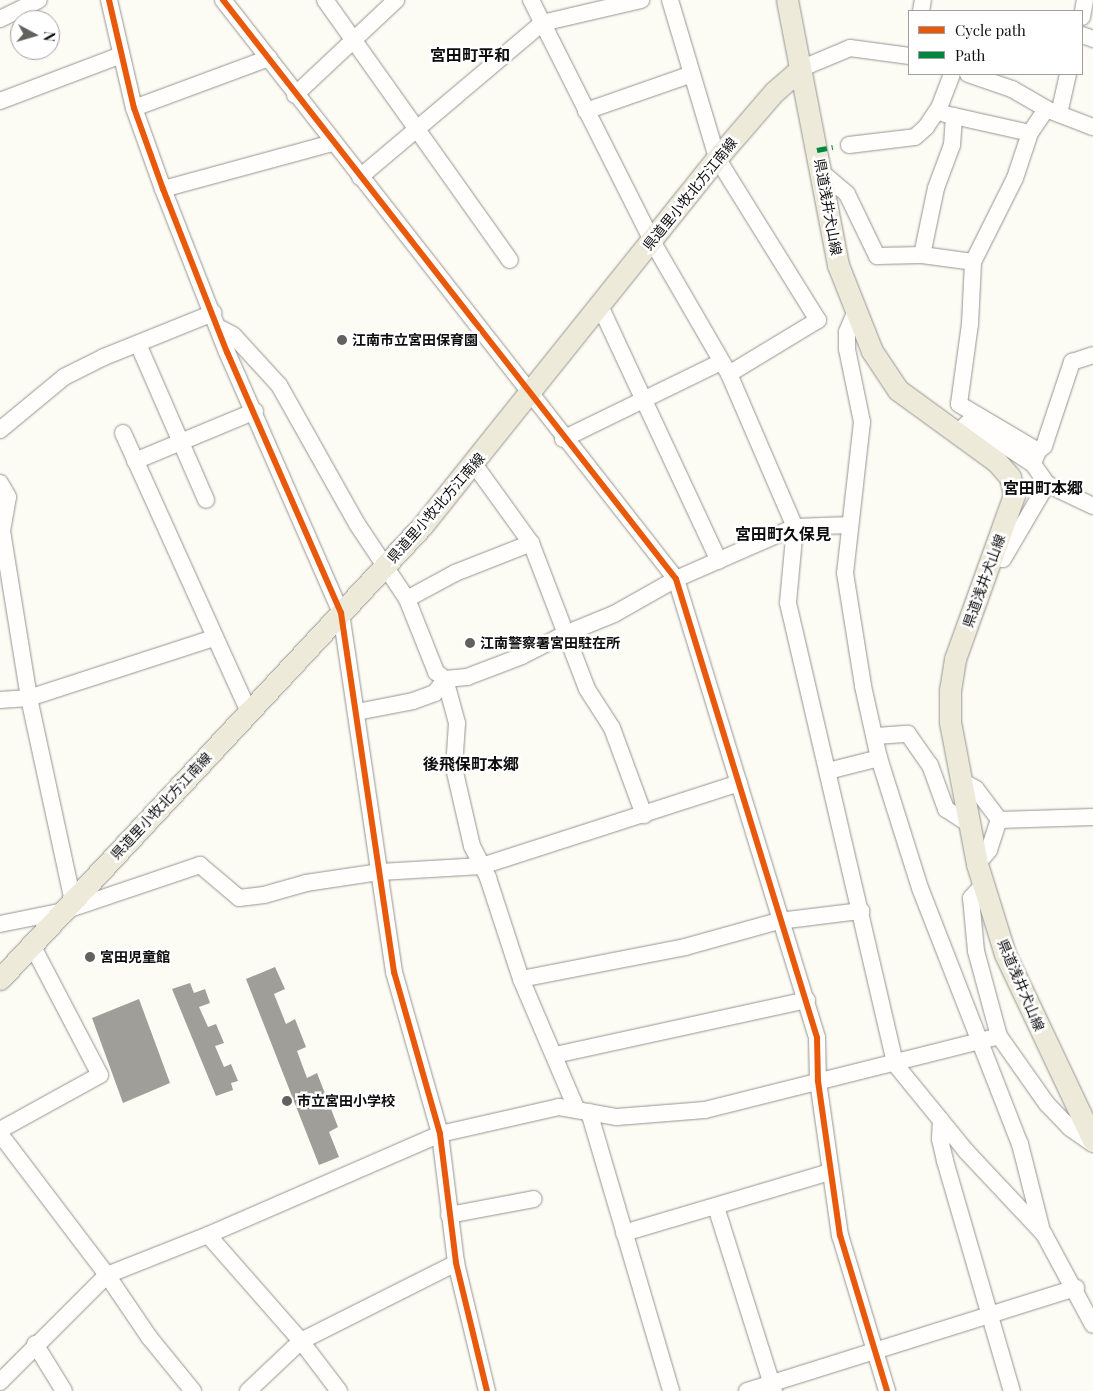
<!DOCTYPE html>
<html>
<head>
<meta charset="utf-8">
<style>
  body { margin:0 }
  #map { position:relative; width:1093px; height:1391px; overflow:hidden; background:#fcfbf4; font-family:"Playfair Display","Noto Sans JP",serif }
  div>[style] { position:absolute }
  .building>* { inset:0; background:#9f9e99 }
  .roads { filter:drop-shadow(0 0 1px #959592) drop-shadow(0 0 1px #959592) }
  .minor>* { height:16px; margin:-8px; padding:0 8px; transform-origin:8px; border-radius:8px; background:#fffefd }
  .major>* { height:21px; margin:-10.5px; padding:0 10.5px; transform-origin:10.5px; border-radius:10.5px; background:#edead9 }
  .quiet>* { height:5px; margin-top:-2.5px; transform-origin:0; background:repeating-linear-gradient(90deg,#00873e 0 10px,transparent 0 15px) }
  .cycleway>* { height:6px; margin:-3px; padding:0 3px; transform-origin:3px; border-radius:3px; background:#e8590c }
  .dots>* { width:14px; height:14px; translate:-50% -50%; box-sizing:border-box; border:2px solid #fff; border-radius:50% }
  span { translate:-50% -50%; white-space:nowrap; text-align:center; line-height:1.15; -webkit-text-stroke:5px #fff; paint-order:stroke }
  .street-label { font-size:14px; color:#0e0e0e }
  .poi-label { font-size:14px; color:#0e0e0e; font-weight:700 }
  .left { translate:0 -50%; text-align:left }
  .quarter-label { font-size:16px; color:#0e0e0e; font-weight:700 }
  .legend { position:absolute; left:908px; top:10px; width:175px; height:65px; box-sizing:border-box; background:#fff; border:1px solid #9f9f9f; margin:0; padding:6px 9px; list-style:none; font-size:15px; color:#0e0e0e }
  .legend li { display:flex; align-items:center; gap:10px; height:25px }
  .legend b { width:25px; border:1px solid #9f9f9f }
  .north { position:absolute; left:10px; top:10px; width:50px; height:50px; box-sizing:border-box; background:#fff; border:1px solid #9f9f9f; border-radius:50%; rotate:96deg; font-size:14px; font-weight:700; line-height:20px; text-align:center; color:#0e0e0e }
  .north::after { content:''; display:block; margin:auto; width:18px; height:22px; background:#61615e; clip-path:polygon(50% 0,100% 100%,50% 72%,0 100%) }
</style>
</head>
<body>
<div id="map">
  <div class="building">
    <i style="clip-path:polygon(275px 967px,285px 989px,274px 994px,286px 1024px,295px 1019px,306px 1047px,297px 1051px,307px 1078px,317px 1073px,338px 1127px,329px 1132px,339px 1157px,319px 1165px,246px 979px)"></i>
    <i style="clip-path:polygon(190px 983px,194px 993px,205px 989px,210px 1003px,199px 1007px,208px 1027px,216px 1024px,224px 1043px,215px 1046px,224px 1067px,231px 1064px,238px 1081px,231px 1083px,233px 1090px,216px 1096px,172px 989px)"></i>
    <i style="clip-path:polygon(139px 999px,170px 1083px,123px 1103px,92px 1018px)"></i>
  </div>
  <div class="roads">
    <div class="minor">
      <i style="left:109px;top:0;width:111px;rotate:77deg"></i>
      <i style="left:134px;top:108px;width:86px;rotate:70.3deg"></i>
      <i style="left:163px;top:189px;width:175px;rotate:68.6deg"></i>
      <i style="left:227px;top:352px;width:285px;rotate:66.4deg"></i>
      <i style="left:341px;top:613px;width:363px;rotate:81.6deg"></i>
      <i style="left:394px;top:972px;width:168px;rotate:74.1deg"></i>
      <i style="left:440px;top:1134px;width:130px;rotate:82.9deg"></i>
      <i style="left:456px;top:1263px;width:132px;rotate:76.4deg"></i>
      <i style="left:223px;top:0;width:735px;rotate:51.96deg"></i>
      <i style="left:676px;top:579px;width:480px;rotate:72.9deg"></i>
      <i style="left:817px;top:1038px;width:43px;rotate:88.7deg"></i>
      <i style="left:818px;top:1081px;width:156px;rotate:81.9deg"></i>
      <i style="left:840px;top:1235px;width:163px;rotate:73.2deg"></i>
      <i style="left:325px;top:0;width:319px;rotate:54.6deg"></i>
      <i style="left:531px;top:0;width:270px;rotate:63.3deg"></i>
      <i style="left:652px;top:241px;width:154px;rotate:59.9deg"></i>
      <i style="left:729px;top:374px;width:167px;rotate:66.7deg"></i>
      <i style="left:795px;top:527px;width:76px;rotate:95.3deg"></i>
      <i style="left:788px;top:603px;width:473px;rotate:76.9deg"></i>
      <i style="left:895px;top:1064px;width:112px;rotate:50.8deg"></i>
      <i style="left:966px;top:1151px;width:114px;rotate:46.8deg"></i>
      <i style="left:1044px;top:1234px;width:103px;rotate:61.7deg"></i>
      <i style="left:670px;top:0;width:165px;rotate:73.4deg"></i>
      <i style="left:717px;top:158px;width:191px;rotate:58.1deg"></i>
      <i style="left:818px;top:320px;width:104px;rotate:148.8deg"></i>
      <i style="left:921px;top:11px;width:11px;rotate:-80deg"></i>
      <i style="left:1082px;top:17px;width:17px;rotate:-80deg"></i>
      <i style="left:0;top:19px;width:43px;rotate:-26deg"></i>
      <i style="left:1082px;top:35px;width:12px;rotate:20deg"></i>
      <i style="left:800px;top:69px;width:54px;rotate:-22.8deg"></i>
      <i style="left:850px;top:48px;width:60px;rotate:7.7deg"></i>
      <i style="left:968px;top:74px;width:46px;rotate:18.8deg"></i>
      <i style="left:1012px;top:89px;width:39px;rotate:30deg"></i>
      <i style="left:1046px;top:109px;width:50px;rotate:21deg"></i>
      <i style="left:295px;top:95px;width:139px;rotate:-43.2deg"></i>
      <i style="left:0;top:101px;width:129px;rotate:-20.8deg"></i>
      <i style="left:134px;top:108px;width:144px;rotate:-20.3deg"></i>
      <i style="left:586px;top:111px;width:112px;rotate:-19.2deg"></i>
      <i style="left:945px;top:114px;width:87px;rotate:12.6deg"></i>
      <i style="left:1059px;top:114px;width:41px;rotate:-77.3deg"></i>
      <i style="left:849px;top:145px;width:66px;rotate:-6.9deg"></i>
      <i style="left:915px;top:137px;width:15px;rotate:-42deg"></i>
      <i style="left:926px;top:127px;width:23px;rotate:-56deg"></i>
      <i style="left:939px;top:108px;width:36px;rotate:-69deg"></i>
      <i style="left:821px;top:172px;width:34px;rotate:40deg"></i>
      <i style="left:847px;top:194px;width:69px;rotate:64.2deg"></i>
      <i style="left:877px;top:256px;width:45px;rotate:-1.3deg"></i>
      <i style="left:922px;top:255px;width:51px;rotate:7.8deg"></i>
      <i style="left:360px;top:177px;width:238px;rotate:-40.2deg"></i>
      <i style="left:542px;top:23px;width:102px;rotate:-13.1deg"></i>
      <i style="left:163px;top:189px;width:175px;rotate:-15.2deg"></i>
      <i style="left:922px;top:255px;width:68px;rotate:-78.2deg"></i>
      <i style="left:936px;top:188px;width:46px;rotate:-69.6deg"></i>
      <i style="left:952px;top:145px;width:29px;rotate:-86deg"></i>
      <i style="left:600px;top:306px;width:281px;rotate:65deg"></i>
      <i style="left:855px;top:313px;width:21px;rotate:113deg"></i>
      <i style="left:847px;top:332px;width:17px;rotate:90deg"></i>
      <i style="left:847px;top:349px;width:75px;rotate:78.4deg"></i>
      <i style="left:862px;top:422px;width:152px;rotate:96.4deg"></i>
      <i style="left:845px;top:573px;width:114px;rotate:80.9deg"></i>
      <i style="left:863px;top:686px;width:74px;rotate:77.5deg"></i>
      <i style="left:879px;top:758px;width:136px;rotate:72.5deg"></i>
      <i style="left:920px;top:888px;width:275px;rotate:68.7deg"></i>
      <i style="left:1020px;top:1144px;width:86px;rotate:75.8deg"></i>
      <i style="left:218px;top:327px;width:17px;rotate:28deg"></i>
      <i style="left:233px;top:335px;width:68px;rotate:47.4deg"></i>
      <i style="left:279px;top:385px;width:159px;rotate:60.7deg"></i>
      <i style="left:357px;top:524px;width:90px;rotate:56.3deg"></i>
      <i style="left:407px;top:599px;width:79px;rotate:68.3deg"></i>
      <i style="left:436px;top:672px;width:11px;rotate:38deg"></i>
      <i style="left:445px;top:679px;width:46px;rotate:74.7deg"></i>
      <i style="left:457px;top:723px;width:45px;rotate:93.8deg"></i>
      <i style="left:454px;top:768px;width:80px;rotate:77deg"></i>
      <i style="left:472px;top:846px;width:36px;rotate:63deg"></i>
      <i style="left:488px;top:878px;width:106px;rotate:71.9deg"></i>
      <i style="left:521px;top:979px;width:142px;rotate:66.9deg"></i>
      <i style="left:138px;top:344px;width:170px;rotate:66.4deg"></i>
      <i style="left:0;top:430px;width:83px;rotate:-39.6deg"></i>
      <i style="left:64px;top:377px;width:45px;rotate:-26.6deg"></i>
      <i style="left:104px;top:357px;width:118px;rotate:-22deg"></i>
      <i style="left:123px;top:433px;width:306px;rotate:65.7deg"></i>
      <i style="left:957px;top:433px;width:16px;rotate:-43deg"></i>
      <i style="left:969px;top:422px;width:77px;rotate:33.3deg"></i>
      <i style="left:1033px;top:464px;width:24px;rotate:55deg"></i>
      <i style="left:1047px;top:484px;width:51px;rotate:25.6deg"></i>
      <i style="left:563px;top:439px;width:176px;rotate:-26deg"></i>
      <i style="left:1038px;top:451px;width:8px;rotate:-40deg"></i>
      <i style="left:1044px;top:446px;width:89px;rotate:-71.6deg"></i>
      <i style="left:1072px;top:362px;width:22px;rotate:-18deg"></i>
      <i style="left:135px;top:461px;width:130px;rotate:-22.6deg"></i>
      <i style="left:474px;top:464px;width:97px;rotate:54.2deg"></i>
      <i style="left:1033px;top:464px;width:14px;rotate:-69deg"></i>
      <i style="left:1038px;top:451px;width:92px;rotate:-149.3deg"></i>
      <i style="left:959px;top:404px;width:81px;rotate:-82.2deg"></i>
      <i style="left:970px;top:324px;width:62px;rotate:-87.2deg"></i>
      <i style="left:973px;top:262px;width:94px;rotate:-63.4deg"></i>
      <i style="left:1015px;top:178px;width:47px;rotate:-71.6deg"></i>
      <i style="left:1030px;top:133px;width:29px;rotate:-56deg"></i>
      <i style="left:0;top:483px;width:16px;rotate:60deg"></i>
      <i style="left:8px;top:497px;width:35px;rotate:100deg"></i>
      <i style="left:2px;top:531px;width:169px;rotate:80.8deg"></i>
      <i style="left:29px;top:698px;width:208px;rotate:77.8deg"></i>
      <i style="left:994px;top:557px;width:9px;rotate:13deg"></i>
      <i style="left:1003px;top:559px;width:87px;rotate:-59.6deg"></i>
      <i style="left:407px;top:599px;width:55px;rotate:-28.4deg"></i>
      <i style="left:455px;top:573px;width:82px;rotate:-21.5deg"></i>
      <i style="left:531px;top:543px;width:156px;rotate:69deg"></i>
      <i style="left:587px;top:689px;width:46px;rotate:57.3deg"></i>
      <i style="left:612px;top:728px;width:93px;rotate:69.8deg"></i>
      <i style="left:0;top:700px;width:29px;rotate:-4deg"></i>
      <i style="left:29px;top:698px;width:194px;rotate:-18deg"></i>
      <i style="left:357px;top:712px;width:57px;rotate:-11.1deg"></i>
      <i style="left:413px;top:701px;width:23px;rotate:-20deg"></i>
      <i style="left:435px;top:693px;width:17px;rotate:-54deg"></i>
      <i style="left:445px;top:679px;width:22px;rotate:-5deg"></i>
      <i style="left:467px;top:677px;width:59px;rotate:-20.9deg"></i>
      <i style="left:522px;top:656px;width:48px;rotate:-27.1deg"></i>
      <i style="left:565px;top:634px;width:53px;rotate:-22.2deg"></i>
      <i style="left:614px;top:614px;width:71px;rotate:-29.4deg"></i>
      <i style="left:676px;top:579px;width:130px;rotate:-23.6deg"></i>
      <i style="left:795px;top:527px;width:55px;rotate:-2.1deg"></i>
      <i style="left:876px;top:736px;width:32px;rotate:-4deg"></i>
      <i style="left:908px;top:734px;width:38px;rotate:55deg"></i>
      <i style="left:930px;top:765px;width:47px;rotate:70deg"></i>
      <i style="left:946px;top:809px;width:27px;rotate:33deg"></i>
      <i style="left:828px;top:771px;width:53px;rotate:-14.3deg"></i>
      <i style="left:960px;top:780px;width:18px;rotate:29deg"></i>
      <i style="left:976px;top:789px;width:39px;rotate:53deg"></i>
      <i style="left:999px;top:820px;width:94px;rotate:-1.8deg"></i>
      <i style="left:977px;top:864px;width:18px;rotate:-49deg"></i>
      <i style="left:989px;top:850px;width:32px;rotate:-72deg"></i>
      <i style="left:984px;top:884px;width:19px;rotate:133deg"></i>
      <i style="left:971px;top:898px;width:53px;rotate:84.6deg"></i>
      <i style="left:976px;top:951px;width:88px;rotate:74.9deg"></i>
      <i style="left:999px;top:1036px;width:83px;rotate:54.8deg"></i>
      <i style="left:1047px;top:1104px;width:33px;rotate:46deg"></i>
      <i style="left:1070px;top:1128px;width:28px;rotate:35deg"></i>
      <i style="left:0;top:924px;width:65px;rotate:-11.5deg"></i>
      <i style="left:64px;top:911px;width:144px;rotate:-18.7deg"></i>
      <i style="left:200px;top:865px;width:51px;rotate:40.2deg"></i>
      <i style="left:239px;top:898px;width:25px;rotate:-7deg"></i>
      <i style="left:264px;top:895px;width:44px;rotate:-15.9deg"></i>
      <i style="left:306px;top:883px;width:75px;rotate:-8.5deg"></i>
      <i style="left:380px;top:872px;width:102px;rotate:-3.4deg"></i>
      <i style="left:482px;top:866px;width:270px;rotate:-17.9deg"></i>
      <i style="left:521px;top:979px;width:167px;rotate:-11deg"></i>
      <i style="left:685px;top:947px;width:98px;rotate:-15.5deg"></i>
      <i style="left:779px;top:921px;width:83px;rotate:-7deg"></i>
      <i style="left:555px;top:1055px;width:258px;rotate:-12.3deg"></i>
      <i style="left:589px;top:1112px;width:291px;rotate:73.6deg"></i>
      <i style="left:941px;top:1120px;width:19px;rotate:93deg"></i>
      <i style="left:940px;top:1139px;width:23px;rotate:77deg"></i>
      <i style="left:945px;top:1161px;width:240px;rotate:73.8deg"></i>
      <i style="left:0;top:1130px;width:114px;rotate:-28.8deg"></i>
      <i style="left:100px;top:1075px;width:147px;rotate:-117.6deg"></i>
      <i style="left:0;top:1134px;width:177px;rotate:52.8deg"></i>
      <i style="left:107px;top:1275px;width:75px;rotate:55.9deg"></i>
      <i style="left:149px;top:1337px;width:70px;rotate:50.8deg"></i>
      <i style="left:716px;top:1207px;width:193px;rotate:72.5deg"></i>
      <i style="left:449px;top:1215px;width:86px;rotate:-10.7deg"></i>
      <i style="left:624px;top:1233px;width:215px;rotate:-16.5deg"></i>
      <i style="left:208px;top:1235px;width:141px;rotate:48.7deg"></i>
      <i style="left:301px;top:1341px;width:63px;rotate:52.8deg"></i>
      <i style="left:35px;top:1344px;width:55px;rotate:58.3deg"></i>
      <i style="left:0;top:1382px;width:151px;rotate:-45deg"></i>
      <i style="left:107px;top:1275px;width:109px;rotate:-21.6deg"></i>
      <i style="left:208px;top:1235px;width:253px;rotate:-23.5deg"></i>
      <i style="left:440px;top:1134px;width:122px;rotate:-12.8deg"></i>
      <i style="left:559px;top:1107px;width:59px;rotate:9.8deg"></i>
      <i style="left:617px;top:1117px;width:88px;rotate:-4.5deg"></i>
      <i style="left:705px;top:1110px;width:303px;rotate:-14.1deg"></i>
      <i style="left:248px;top:1391px;width:73px;rotate:-43.3deg"></i>
      <i style="left:301px;top:1341px;width:174px;rotate:-26.7deg"></i>
      <i style="left:747px;top:1391px;width:345px;rotate:-17.4deg"></i>
    </div>
    <div class="major">
      <i style="left:787px;top:0;width:270px;rotate:79.1deg"></i>
      <i style="left:838px;top:265px;width:92px;rotate:68.4deg"></i>
      <i style="left:872px;top:351px;width:47px;rotate:56.3deg"></i>
      <i style="left:898px;top:390px;width:122px;rotate:36deg"></i>
      <i style="left:997px;top:462px;width:20px;rotate:49deg"></i>
      <i style="left:1010px;top:477px;width:18px;rotate:77deg"></i>
      <i style="left:1014px;top:495px;width:174px;rotate:109.8deg"></i>
      <i style="left:955px;top:659px;width:30px;rotate:99deg"></i>
      <i style="left:950px;top:689px;width:33px;rotate:90deg"></i>
      <i style="left:950px;top:722px;width:145px;rotate:79.2deg"></i>
      <i style="left:977px;top:864px;width:94px;rotate:72.7deg"></i>
      <i style="left:1005px;top:954px;width:206px;rotate:64.7deg"></i>
      <i style="left:0;top:979px;width:619px;rotate:-47.03deg"></i>
      <i style="left:422px;top:526px;width:472px;rotate:-51.3deg"></i>
      <i style="left:717px;top:158px;width:87px;rotate:-49.2deg"></i>
      <i style="left:774px;top:92px;width:35px;rotate:-41deg"></i>
    </div>
  </div>
  <div class="quiet">
    <i style="left:817px;top:150px;width:16px;rotate:-11deg"></i>
  </div>
  <div class="cycleway">
    <i style="left:109px;top:0;width:111px;rotate:77deg"></i>
    <i style="left:134px;top:108px;width:86px;rotate:70.3deg"></i>
    <i style="left:163px;top:189px;width:175px;rotate:68.6deg"></i>
    <i style="left:227px;top:352px;width:285px;rotate:66.4deg"></i>
    <i style="left:341px;top:613px;width:363px;rotate:81.6deg"></i>
    <i style="left:394px;top:972px;width:168px;rotate:74.1deg"></i>
    <i style="left:440px;top:1134px;width:130px;rotate:82.9deg"></i>
    <i style="left:456px;top:1263px;width:132px;rotate:76.4deg"></i>
    <i style="left:223px;top:0;width:735px;rotate:51.96deg"></i>
    <i style="left:676px;top:579px;width:480px;rotate:72.9deg"></i>
    <i style="left:817px;top:1038px;width:43px;rotate:88.7deg"></i>
    <i style="left:818px;top:1081px;width:156px;rotate:81.9deg"></i>
    <i style="left:840px;top:1235px;width:163px;rotate:73.2deg"></i>
  </div>
  <div class="dots">
    <i style="left:342px;top:340px;background:#61615e"></i>
    <i style="left:470px;top:643px;background:#61615e"></i>
    <i style="left:90px;top:957px;background:#61615e"></i>
    <i style="left:287px;top:1101px;background:#61615e"></i>
  </div>
  <div class="street-label">
    <span style="left:690px;top:194px;rotate:-51deg">県道里小牧北方江南線</span>
    <span style="left:828px;top:207px;rotate:80deg">県道浅井犬山線</span>
    <span style="left:436px;top:508px;rotate:-49deg">県道里小牧北方江南線</span>
    <span style="left:984px;top:581px;rotate:-70deg">県道浅井犬山線</span>
    <span style="left:161px;top:806px;rotate:-47deg">県道里小牧北方江南線</span>
    <span style="left:1021px;top:985px;rotate:67deg">県道浅井犬山線</span>
  </div>
  <div class="poi-label">
    <span class="left" style="left:352px;top:340px">江南市立宮田保育園</span>
    <span class="left" style="left:480px;top:643px">江南警察署宮田駐在所</span>
    <span class="left" style="left:100px;top:957px">宮田児童館</span>
    <span class="left" style="left:297px;top:1101px">市立宮田小学校</span>
  </div>
  <div class="quarter-label">
    <span style="left:470px;top:55px">宮田町平和</span>
    <span style="left:1043px;top:488px">宮田町本郷</span>
    <span style="left:783px;top:534px">宮田町久保見</span>
    <span style="left:471px;top:764px">後飛保町本郷</span>
  </div>
  <ul class="legend">
  <li><b style="height:6px;background:#e8590c"></b>Cycle path</li>
  <li><b style="height:6px;background:#00873e"></b>Path</li>
  </ul>
  <div class="north">N</div>
</div>
</body>
</html>
